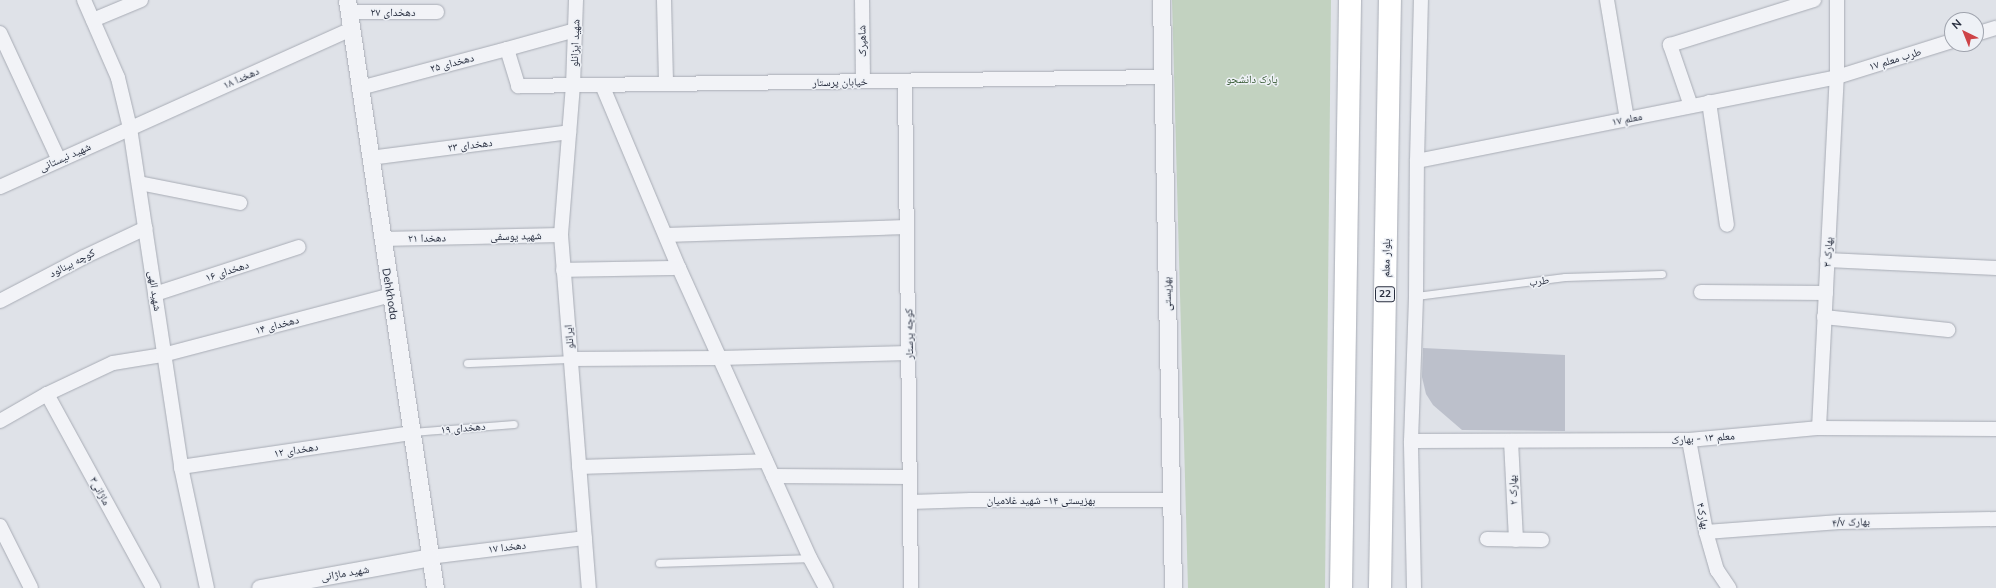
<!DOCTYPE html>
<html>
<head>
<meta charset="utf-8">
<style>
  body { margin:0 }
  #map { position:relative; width:1996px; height:588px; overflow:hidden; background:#dfe2e8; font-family:Mulish,"Noto Naskh Arabic",sans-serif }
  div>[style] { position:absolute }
  .green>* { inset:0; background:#c2d2c0 }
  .building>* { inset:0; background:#bcc0cb }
  .roads { filter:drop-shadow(0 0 1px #a8acb5) drop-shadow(0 0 1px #a8acb5) }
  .service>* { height:7px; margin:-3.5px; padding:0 3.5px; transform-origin:3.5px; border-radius:3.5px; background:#f2f3f7 }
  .minor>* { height:14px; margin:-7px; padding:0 7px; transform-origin:7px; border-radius:7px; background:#f2f3f7 }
  .tertiary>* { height:17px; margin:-8.5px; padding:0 8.5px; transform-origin:8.5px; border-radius:8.5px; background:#f2f3f7 }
  .primary>* { height:22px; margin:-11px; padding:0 11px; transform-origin:11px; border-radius:11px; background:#fff }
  span { translate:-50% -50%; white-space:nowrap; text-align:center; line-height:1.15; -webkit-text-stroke:3px #eef1f6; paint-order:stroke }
  .shield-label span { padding:1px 3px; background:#eef1f6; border:1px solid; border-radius:3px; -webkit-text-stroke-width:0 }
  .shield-label { font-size:10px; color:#282e3f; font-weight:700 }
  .street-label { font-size:11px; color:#282e3f }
  .park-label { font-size:11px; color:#385b35 }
  .north { position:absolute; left:1944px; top:12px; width:40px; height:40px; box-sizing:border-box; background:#eef1f6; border:1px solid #9fa3ad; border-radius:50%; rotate:317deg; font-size:11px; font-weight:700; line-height:16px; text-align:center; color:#282e3f }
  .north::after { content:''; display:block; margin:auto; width:14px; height:18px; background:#ce4347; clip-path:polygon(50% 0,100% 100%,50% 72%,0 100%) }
</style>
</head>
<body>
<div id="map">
  <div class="green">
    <i style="clip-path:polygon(1172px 0,1331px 0,1325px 588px,1188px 588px)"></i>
  </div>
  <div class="building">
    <i style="clip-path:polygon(1423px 348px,1565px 355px,1565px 431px,1462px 430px,1433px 405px,1426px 394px,1422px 377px)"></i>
  </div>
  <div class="roads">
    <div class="service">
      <i style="left:1416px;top:296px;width:150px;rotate:-7.3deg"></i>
      <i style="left:1565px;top:277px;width:97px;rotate:-1.8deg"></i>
      <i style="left:467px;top:363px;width:104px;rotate:-2.2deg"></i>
      <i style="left:412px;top:432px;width:102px;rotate:-4.5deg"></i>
      <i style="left:659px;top:563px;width:151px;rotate:-1.9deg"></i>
    </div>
    <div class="minor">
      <i style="left:84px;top:0;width:85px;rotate:66.4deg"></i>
      <i style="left:118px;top:78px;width:51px;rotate:76.5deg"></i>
      <i style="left:130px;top:128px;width:343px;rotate:81.4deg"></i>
      <i style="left:181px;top:467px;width:124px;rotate:77.9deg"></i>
      <i style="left:576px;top:0;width:85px;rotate:92deg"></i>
      <i style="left:573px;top:85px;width:150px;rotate:94.6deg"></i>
      <i style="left:561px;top:235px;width:354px;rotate:85.5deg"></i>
      <i style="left:664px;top:0;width:84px;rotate:88.6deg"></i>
      <i style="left:862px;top:0;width:81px;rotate:89.3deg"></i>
      <i style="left:1607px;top:0;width:121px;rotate:80.5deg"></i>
      <i style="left:349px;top:12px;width:88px"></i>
      <i style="left:93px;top:20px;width:52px;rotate:-22.6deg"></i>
      <i style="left:0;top:33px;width:140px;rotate:65.1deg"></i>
      <i style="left:1976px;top:34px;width:21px;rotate:-17deg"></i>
      <i style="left:507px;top:49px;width:71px;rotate:-15.6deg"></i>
      <i style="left:905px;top:81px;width:507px;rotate:89.32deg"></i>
      <i style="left:602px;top:85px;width:199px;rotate:67.2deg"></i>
      <i style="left:679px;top:268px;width:318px;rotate:65.7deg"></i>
      <i style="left:810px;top:558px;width:34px;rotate:62deg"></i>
      <i style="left:360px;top:88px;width:152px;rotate:-14.9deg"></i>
      <i style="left:507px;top:49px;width:39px;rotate:73deg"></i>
      <i style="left:518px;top:86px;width:645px;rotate:-0.8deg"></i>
      <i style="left:1709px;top:102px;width:124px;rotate:81.7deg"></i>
      <i style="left:1691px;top:106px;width:65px;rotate:-109deg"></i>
      <i style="left:1670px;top:45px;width:151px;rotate:-17.4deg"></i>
      <i style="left:370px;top:158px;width:201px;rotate:-7.4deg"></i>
      <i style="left:1417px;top:161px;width:428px;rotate:-11.3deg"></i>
      <i style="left:1837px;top:77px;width:121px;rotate:-17.4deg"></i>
      <i style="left:139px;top:183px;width:103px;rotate:11.2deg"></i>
      <i style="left:0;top:187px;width:385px;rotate:-24.2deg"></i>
      <i style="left:666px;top:235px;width:241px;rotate:-1.9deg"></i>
      <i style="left:382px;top:239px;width:179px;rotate:-1.3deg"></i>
      <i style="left:1827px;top:260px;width:169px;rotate:2.7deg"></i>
      <i style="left:563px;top:270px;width:116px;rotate:-1deg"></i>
      <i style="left:1701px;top:292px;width:125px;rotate:0.5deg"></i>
      <i style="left:155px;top:294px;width:151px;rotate:-18.1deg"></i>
      <i style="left:0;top:301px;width:95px;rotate:-27.6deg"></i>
      <i style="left:84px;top:257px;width:68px;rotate:-25.1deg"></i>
      <i style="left:1824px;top:317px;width:125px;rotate:6deg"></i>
      <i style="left:571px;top:359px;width:149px;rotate:-0.4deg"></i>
      <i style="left:720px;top:358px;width:189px;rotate:-1.5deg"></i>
      <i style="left:47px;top:394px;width:221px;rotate:61.3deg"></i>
      <i style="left:0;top:421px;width:54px;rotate:-29.9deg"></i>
      <i style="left:47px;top:394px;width:73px;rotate:-25.2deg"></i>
      <i style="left:113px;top:363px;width:51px;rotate:-9.1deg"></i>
      <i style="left:163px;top:355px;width:236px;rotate:-14.7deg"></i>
      <i style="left:1819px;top:428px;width:351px;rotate:-87.1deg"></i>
      <i style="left:1837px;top:77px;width:77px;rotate:-90deg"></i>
      <i style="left:1689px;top:440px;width:94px;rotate:79.5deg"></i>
      <i style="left:1706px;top:532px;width:40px;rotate:74deg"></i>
      <i style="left:1717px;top:570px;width:22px;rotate:56deg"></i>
      <i style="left:1411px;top:441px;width:278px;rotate:-0.2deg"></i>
      <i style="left:1689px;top:440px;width:131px;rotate:-5.3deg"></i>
      <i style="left:1819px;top:428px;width:177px;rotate:0.3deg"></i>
      <i style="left:1511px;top:441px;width:99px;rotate:87.1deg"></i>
      <i style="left:181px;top:467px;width:232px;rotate:-8.4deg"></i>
      <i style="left:579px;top:467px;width:187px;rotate:-1.8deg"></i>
      <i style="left:773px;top:476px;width:137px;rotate:0.4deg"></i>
      <i style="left:911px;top:502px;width:60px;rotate:-1.9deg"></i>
      <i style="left:971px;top:500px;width:200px"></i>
      <i style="left:0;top:526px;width:69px;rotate:63.4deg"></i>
      <i style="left:1706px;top:532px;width:134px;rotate:-4.3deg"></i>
      <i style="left:1840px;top:522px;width:156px;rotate:-1.1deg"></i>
      <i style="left:1487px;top:539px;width:55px;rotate:1deg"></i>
      <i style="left:430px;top:557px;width:156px;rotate:-7deg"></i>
      <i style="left:1414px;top:588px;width:147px;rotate:-91.2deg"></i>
      <i style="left:1411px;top:441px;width:145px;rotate:-88deg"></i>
      <i style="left:1416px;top:296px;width:135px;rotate:-89.6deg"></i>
      <i style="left:1417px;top:161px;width:161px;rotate:-88.6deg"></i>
    </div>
    <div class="tertiary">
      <i style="left:347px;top:0;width:595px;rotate:81.49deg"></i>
      <i style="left:1161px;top:0;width:588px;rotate:88.83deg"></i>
      <i style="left:260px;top:588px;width:173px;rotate:-10.3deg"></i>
    </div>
    <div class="primary">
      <i style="left:1341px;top:588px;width:588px;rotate:-89.12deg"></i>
      <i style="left:1380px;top:588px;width:588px;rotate:-89.03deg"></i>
    </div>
  </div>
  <div class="shield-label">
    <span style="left:1385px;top:294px">22</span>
  </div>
  <div class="street-label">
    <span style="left:393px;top:12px">دهخدای ۲۷</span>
    <span style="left:862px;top:41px;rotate:-91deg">شاهپرک</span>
    <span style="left:575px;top:43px;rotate:-88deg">شهید ایزانلو</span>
    <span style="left:1895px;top:59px;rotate:-17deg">طرب معلم ۱۷</span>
    <span style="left:452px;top:63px;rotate:-15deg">دهخدای ۲۵</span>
    <span style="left:241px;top:78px;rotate:-24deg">دهخدا ۱۸</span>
    <span style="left:840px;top:82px;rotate:-1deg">خیابان پرستار</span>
    <span style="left:1627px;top:119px;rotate:-11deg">معلم ۱۷</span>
    <span style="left:470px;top:145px;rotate:-7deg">دهخدای ۲۳</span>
    <span style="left:65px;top:157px;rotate:-24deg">شهید نیستانی</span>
    <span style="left:516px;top:236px;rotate:-1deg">شهید یوسفی</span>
    <span style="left:427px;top:238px;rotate:-1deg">دهخدا ۲۱</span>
    <span style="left:1828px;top:252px;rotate:-87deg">بهارک ۳</span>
    <span style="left:1386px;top:258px;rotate:-89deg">بلوار معلم</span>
    <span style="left:72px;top:263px;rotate:-27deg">کوچه بینالود</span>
    <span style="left:227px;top:271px;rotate:-18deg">دهخدای ۱۶</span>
    <span style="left:1539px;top:281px;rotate:-7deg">طرب</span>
    <span style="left:155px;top:291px;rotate:82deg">شهید الهی</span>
    <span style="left:390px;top:294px;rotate:81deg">Dehkhoda</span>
    <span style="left:1167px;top:294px;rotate:-91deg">بهزیستی</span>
    <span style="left:277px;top:325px;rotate:-15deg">دهخدای ۱۴</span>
    <span style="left:909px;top:334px;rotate:-91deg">کوچه پرستار</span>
    <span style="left:569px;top:337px;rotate:-95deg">ایرانلو</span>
    <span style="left:463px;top:428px;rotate:-5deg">دهخدای ۱۹</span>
    <span style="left:1703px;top:438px;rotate:-4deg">معلم ۱۳ - بهارک</span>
    <span style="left:296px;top:450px;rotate:-9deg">دهخدای ۱۲</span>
    <span style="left:1513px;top:490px;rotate:-93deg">بهارک ۲</span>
    <span style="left:100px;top:491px;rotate:61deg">ماژانی۳</span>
    <span style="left:1041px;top:500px">بهزیستی ۱۴- شهید غلامیان</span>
    <span style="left:1703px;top:516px;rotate:79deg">بهارک۴</span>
    <span style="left:1851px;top:522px;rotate:-2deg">بهارک ۴/۷</span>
    <span style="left:507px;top:547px;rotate:-7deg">دهخدا ۱۷</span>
    <span style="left:345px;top:573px;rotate:-10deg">شهید ماژانی</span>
  </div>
  <div class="park-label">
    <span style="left:1252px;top:79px">پارک دانشجو</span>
  </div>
  <div class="north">N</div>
</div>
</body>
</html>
